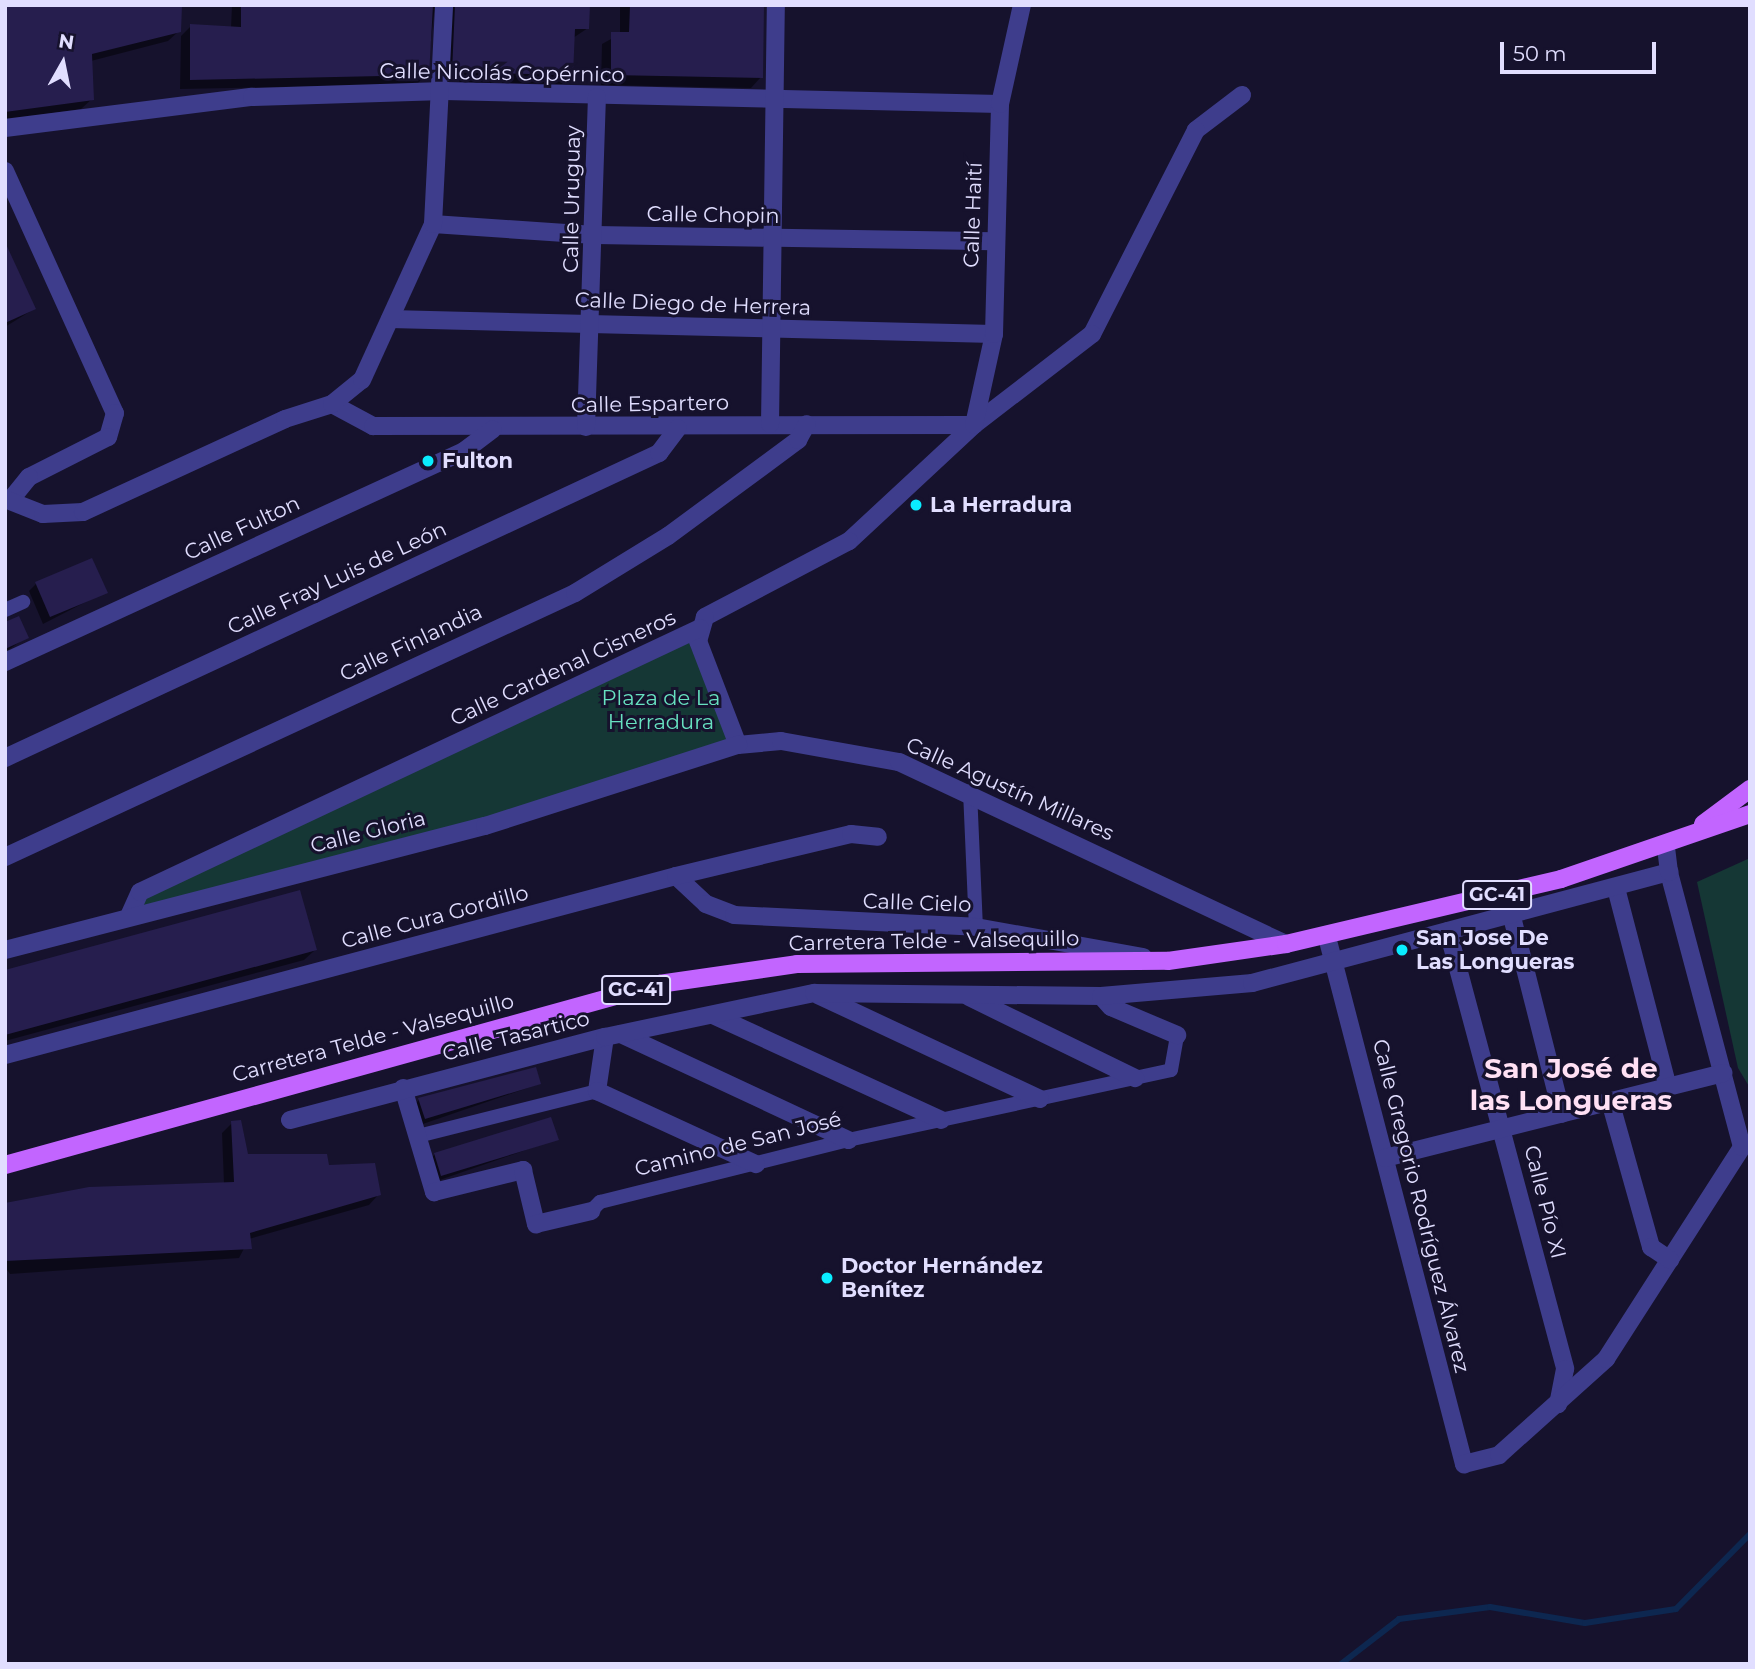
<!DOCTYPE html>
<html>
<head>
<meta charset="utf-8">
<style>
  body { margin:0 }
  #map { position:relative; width:1755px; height:1669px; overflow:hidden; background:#16122d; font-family:Montserrat,sans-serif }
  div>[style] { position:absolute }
  .green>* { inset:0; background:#153735 }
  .shadow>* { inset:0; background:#0007 }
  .stream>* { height:6px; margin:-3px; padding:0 3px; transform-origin:3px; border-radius:3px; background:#0d2750 }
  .building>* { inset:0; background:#261e4e }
  .pedestrian>* { height:14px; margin:-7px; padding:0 7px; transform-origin:7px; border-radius:7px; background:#3e3d8c }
  .minor>* { height:18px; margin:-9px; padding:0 9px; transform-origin:9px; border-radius:9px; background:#3e3d8c }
  .primary>* { height:18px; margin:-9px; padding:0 9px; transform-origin:9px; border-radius:9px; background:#c265ff }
  .dots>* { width:19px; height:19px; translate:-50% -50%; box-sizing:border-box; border:4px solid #16122d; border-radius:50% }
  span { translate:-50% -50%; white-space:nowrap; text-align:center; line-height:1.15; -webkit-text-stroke:6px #16122d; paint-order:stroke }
  .shield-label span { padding:2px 5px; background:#16122d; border:2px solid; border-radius:5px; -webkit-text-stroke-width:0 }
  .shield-label { font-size:19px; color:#e1deff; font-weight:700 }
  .street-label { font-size:21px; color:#e1deff }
  .poi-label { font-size:21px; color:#e1deff; font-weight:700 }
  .left { translate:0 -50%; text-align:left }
  .park-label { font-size:21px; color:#67e1c0 }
  .district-label { font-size:28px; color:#ffe0f4; font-weight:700 }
  .frame { position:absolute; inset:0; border:7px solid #e1deff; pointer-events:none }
  .north { position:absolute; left:28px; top:28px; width:70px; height:70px; -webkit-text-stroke:5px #16122d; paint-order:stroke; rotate:9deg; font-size:19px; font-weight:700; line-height:28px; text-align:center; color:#e1deff }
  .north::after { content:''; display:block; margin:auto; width:24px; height:32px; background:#e1deff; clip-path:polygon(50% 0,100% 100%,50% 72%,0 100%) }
  .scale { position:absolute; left:1500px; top:42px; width:156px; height:32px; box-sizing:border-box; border:4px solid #e1deff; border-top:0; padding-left:9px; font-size:21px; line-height:24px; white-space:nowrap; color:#e1deff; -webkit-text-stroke:5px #16122d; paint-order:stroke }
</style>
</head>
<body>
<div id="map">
  <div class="green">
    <i style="clip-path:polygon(692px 640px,731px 740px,486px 820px,143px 906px,145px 895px)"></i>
    <i style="clip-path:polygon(1750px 858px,1750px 1088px,1738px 1068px,1697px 882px)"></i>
  </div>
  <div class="shadow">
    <i style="clip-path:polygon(5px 5px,179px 31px,168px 41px,91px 61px,92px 99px,81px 109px,5px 120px)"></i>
    <i style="clip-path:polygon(232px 5px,435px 5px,427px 74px,417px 84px,180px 89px,181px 36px,191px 26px,231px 28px)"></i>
    <i style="clip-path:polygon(444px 5px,588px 5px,588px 28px,573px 38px,572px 74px,562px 84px,443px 82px)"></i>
    <i style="clip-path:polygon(620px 5px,763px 5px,761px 77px,751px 88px,601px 85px,602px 44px,620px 34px)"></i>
    <i style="clip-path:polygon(5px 246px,34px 309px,5px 327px)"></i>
    <i style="clip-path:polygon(36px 584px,105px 592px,43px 624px,29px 591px)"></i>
    <i style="clip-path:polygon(5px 624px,27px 637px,5px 652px)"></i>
    <i style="clip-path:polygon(315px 950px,304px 960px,5px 1041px,5px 972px)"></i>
    <i style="clip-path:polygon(539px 1084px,417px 1126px,412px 1107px,419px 1100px)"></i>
    <i style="clip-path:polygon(232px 1123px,246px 1156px,327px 1167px,379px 1194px,369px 1205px,249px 1239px,239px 1258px,10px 1274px,5px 1267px,5px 1205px,224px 1184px,222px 1133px)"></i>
    <i style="clip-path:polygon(557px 1139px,434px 1182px,428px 1162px,435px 1154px)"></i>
  </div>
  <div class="stream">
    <i style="left:1341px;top:1664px;width:73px;rotate:-37.8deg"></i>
    <i style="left:1399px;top:1619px;width:92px;rotate:-7.5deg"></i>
    <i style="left:1490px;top:1607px;width:96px;rotate:9.6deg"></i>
    <i style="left:1585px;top:1623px;width:92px;rotate:-8.7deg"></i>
    <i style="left:1676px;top:1609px;width:105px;rotate:-45.4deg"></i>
  </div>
  <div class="building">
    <i style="clip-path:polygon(5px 5px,182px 5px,181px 32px,92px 54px,94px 100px,5px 112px)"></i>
    <i style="clip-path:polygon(241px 5px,433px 5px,429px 75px,190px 80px,190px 24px,241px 27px)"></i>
    <i style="clip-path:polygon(455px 5px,590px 5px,589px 29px,575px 29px,573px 75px,452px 72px)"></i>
    <i style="clip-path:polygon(630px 5px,764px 5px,763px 78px,611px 75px,611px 32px,629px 32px)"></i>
    <i style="clip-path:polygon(5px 242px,36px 309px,5px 323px)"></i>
    <i style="clip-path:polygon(92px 558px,108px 593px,50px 617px,35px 582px)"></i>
    <i style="clip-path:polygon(19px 616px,29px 638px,5px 649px,5px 622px)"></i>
    <i style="clip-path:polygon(300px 890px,317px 950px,5px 1035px,5px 970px)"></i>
    <i style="clip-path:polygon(536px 1067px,541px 1084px,425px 1119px,418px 1098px)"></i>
    <i style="clip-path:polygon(551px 1117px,559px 1140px,441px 1176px,434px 1153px)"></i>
    <i style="clip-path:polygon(241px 1120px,248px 1154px,327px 1154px,329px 1165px,375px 1163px,381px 1195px,250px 1233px,252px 1249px,5px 1261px,5px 1203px,89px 1187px,234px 1182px,231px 1121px)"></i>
  </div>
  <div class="pedestrian">
    <i style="left:5px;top:610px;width:20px;rotate:-24deg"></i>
    <i style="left:970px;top:791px;width:136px;rotate:87.5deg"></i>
    <i style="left:418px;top:1136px;width:185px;rotate:-14.1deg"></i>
    <i style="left:591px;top:1211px;width:13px;rotate:-45deg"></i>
    <i style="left:600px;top:1202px;width:256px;rotate:-14deg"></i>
    <i style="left:848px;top:1140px;width:330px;rotate:-12.2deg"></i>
    <i style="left:1171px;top:1070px;width:36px;rotate:-80deg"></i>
  </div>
  <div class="minor">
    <i style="left:1242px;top:95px;width:58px;rotate:142.7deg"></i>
    <i style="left:1196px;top:130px;width:229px;rotate:117deg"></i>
    <i style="left:1092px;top:334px;width:149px;rotate:142.4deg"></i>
    <i style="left:974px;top:425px;width:171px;rotate:137.1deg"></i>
    <i style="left:849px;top:541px;width:163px;rotate:152.2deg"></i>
    <i style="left:705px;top:617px;width:25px;rotate:106deg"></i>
    <i style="left:698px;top:641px;width:111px;rotate:69deg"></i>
    <i style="left:738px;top:745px;width:43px;rotate:-5.3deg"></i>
    <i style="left:781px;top:741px;width:120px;rotate:10.1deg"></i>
    <i style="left:899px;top:762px;width:428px;rotate:25.2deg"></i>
    <i style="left:5px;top:128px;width:249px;rotate:-7.2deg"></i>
    <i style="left:252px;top:97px;width:192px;rotate:-1.8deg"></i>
    <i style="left:444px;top:91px;width:556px;rotate:1.34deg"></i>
    <i style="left:5px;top:171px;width:266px;rotate:65.6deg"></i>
    <i style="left:115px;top:413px;width:25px;rotate:106deg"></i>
    <i style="left:108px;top:437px;width:89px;rotate:153.1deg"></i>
    <i style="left:29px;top:477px;width:27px;rotate:129deg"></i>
    <i style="left:433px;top:224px;width:162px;rotate:3.9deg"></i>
    <i style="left:595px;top:235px;width:398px;rotate:0.9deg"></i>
    <i style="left:390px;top:319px;width:604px;rotate:1.42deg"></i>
    <i style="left:332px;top:404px;width:47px;rotate:28.2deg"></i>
    <i style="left:373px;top:426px;width:601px;rotate:-0.1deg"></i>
    <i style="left:770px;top:424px;width:419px;rotate:-89.2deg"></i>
    <i style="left:974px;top:425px;width:93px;rotate:-77.6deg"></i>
    <i style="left:994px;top:334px;width:230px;rotate:-88.5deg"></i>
    <i style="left:1000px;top:104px;width:101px;rotate:-77.5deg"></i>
    <i style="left:586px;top:427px;width:330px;rotate:-88.1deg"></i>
    <i style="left:5px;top:499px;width:41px;rotate:21.5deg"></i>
    <i style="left:43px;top:514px;width:40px;rotate:-2.9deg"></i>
    <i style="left:83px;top:512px;width:222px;rotate:-24.7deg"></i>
    <i style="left:285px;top:419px;width:49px;rotate:-17.7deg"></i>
    <i style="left:332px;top:404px;width:38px;rotate:-39deg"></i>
    <i style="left:362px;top:380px;width:171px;rotate:-65.5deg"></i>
    <i style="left:433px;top:224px;width:219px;rotate:-87.1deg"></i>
    <i style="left:5px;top:662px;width:505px;rotate:-24.69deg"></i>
    <i style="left:464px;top:451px;width:36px;rotate:-37deg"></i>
    <i style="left:5px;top:758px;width:722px;rotate:-25deg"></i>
    <i style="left:659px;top:453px;width:31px;rotate:-53deg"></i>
    <i style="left:5px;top:857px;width:628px;rotate:-24.85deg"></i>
    <i style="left:575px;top:593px;width:109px;rotate:-31.5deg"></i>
    <i style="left:668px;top:536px;width:162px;rotate:-36.4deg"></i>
    <i style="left:798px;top:440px;width:18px;rotate:-61deg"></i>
    <i style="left:676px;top:876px;width:41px;rotate:43deg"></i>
    <i style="left:706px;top:904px;width:30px;rotate:21deg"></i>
    <i style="left:734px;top:915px;width:242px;rotate:2.8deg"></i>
    <i style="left:976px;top:927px;width:170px;rotate:10.2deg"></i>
    <i style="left:1616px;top:888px;width:206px;rotate:75.4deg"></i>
    <i style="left:1511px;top:913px;width:207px;rotate:75.8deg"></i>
    <i style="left:130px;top:914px;width:24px;rotate:-66deg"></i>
    <i style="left:140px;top:892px;width:619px;rotate:-25.24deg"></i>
    <i style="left:1448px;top:931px;width:453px;rotate:75deg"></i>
    <i style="left:1565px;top:1369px;width:36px;rotate:101deg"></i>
    <i style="left:1327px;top:937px;width:545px;rotate:75.43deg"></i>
    <i style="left:1464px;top:1464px;width:36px;rotate:-14deg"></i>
    <i style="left:1499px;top:1455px;width:144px;rotate:-41.9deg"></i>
    <i style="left:1606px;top:1359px;width:252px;rotate:-57.3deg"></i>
    <i style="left:1742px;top:1147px;width:285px;rotate:-104.9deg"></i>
    <i style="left:5px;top:950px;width:496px;rotate:-14.5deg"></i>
    <i style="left:485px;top:826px;width:266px;rotate:-17.8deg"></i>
    <i style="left:818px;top:995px;width:245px;rotate:25.1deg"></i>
    <i style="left:1101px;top:996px;width:15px;rotate:48deg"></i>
    <i style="left:1111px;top:1007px;width:72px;rotate:23deg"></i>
    <i style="left:969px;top:997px;width:185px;rotate:26deg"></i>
    <i style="left:713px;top:1015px;width:251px;rotate:24.7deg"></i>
    <i style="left:621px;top:1034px;width:251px;rotate:25deg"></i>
    <i style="left:605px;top:1037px;width:55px;rotate:98.4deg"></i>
    <i style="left:597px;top:1091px;width:175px;rotate:24.7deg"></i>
    <i style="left:5px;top:1055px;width:694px;rotate:-14.94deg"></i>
    <i style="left:676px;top:876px;width:180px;rotate:-13.5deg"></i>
    <i style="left:851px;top:834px;width:27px;rotate:6deg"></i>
    <i style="left:403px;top:1088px;width:109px;rotate:73.4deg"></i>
    <i style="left:434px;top:1192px;width:92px;rotate:-13.9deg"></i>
    <i style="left:523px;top:1170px;width:56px;rotate:76.5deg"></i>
    <i style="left:536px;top:1224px;width:57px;rotate:-13.3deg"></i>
    <i style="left:1610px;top:1101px;width:152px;rotate:74.3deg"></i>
    <i style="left:1651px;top:1247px;width:23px;rotate:34deg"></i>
    <i style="left:290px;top:1120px;width:326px;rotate:-14.8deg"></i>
    <i style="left:605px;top:1037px;width:214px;rotate:-11.9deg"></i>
    <i style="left:814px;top:993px;width:287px;rotate:0.6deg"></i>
    <i style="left:1101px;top:996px;width:152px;rotate:-4.9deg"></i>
    <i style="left:1252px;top:983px;width:432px;rotate:-14.9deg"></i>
    <i style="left:1669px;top:872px;width:25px;rotate:-97deg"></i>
    <i style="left:1385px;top:1158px;width:349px;rotate:-14.1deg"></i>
  </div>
  <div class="primary">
    <i style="left:1703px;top:824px;width:59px;rotate:-36.7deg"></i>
    <i style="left:5px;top:1165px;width:679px;rotate:-15.47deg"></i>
    <i style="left:659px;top:984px;width:139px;rotate:-8.2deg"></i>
    <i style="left:797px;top:964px;width:371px;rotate:-0.5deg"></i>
    <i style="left:1168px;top:961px;width:119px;rotate:-8.2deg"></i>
    <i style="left:1286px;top:944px;width:283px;rotate:-13.3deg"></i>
    <i style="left:1561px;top:879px;width:200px;rotate:-19deg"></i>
  </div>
  <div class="dots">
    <i style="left:428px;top:461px;background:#0aecff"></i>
    <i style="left:916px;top:505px;background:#0aecff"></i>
    <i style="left:1402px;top:950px;background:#0aecff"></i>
    <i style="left:827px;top:1278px;background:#0aecff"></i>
  </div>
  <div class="shield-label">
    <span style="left:1497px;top:895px">GC-41</span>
    <span style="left:636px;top:990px">GC-41</span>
  </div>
  <div class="street-label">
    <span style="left:502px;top:73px;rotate:1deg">Calle Nicolás Copérnico</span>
    <span style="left:572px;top:199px;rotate:-89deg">Calle Uruguay</span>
    <span style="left:713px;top:215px;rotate:1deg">Calle Chopin</span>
    <span style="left:973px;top:215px;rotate:-88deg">Calle Haití</span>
    <span style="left:693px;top:304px;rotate:2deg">Calle Diego de Herrera</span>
    <span style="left:650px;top:404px;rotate:-1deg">Calle Espartero</span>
    <span style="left:242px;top:528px;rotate:-25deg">Calle Fulton</span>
    <span style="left:337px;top:578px;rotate:-25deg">Calle Fray Luis de León</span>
    <span style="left:411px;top:643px;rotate:-25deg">Calle Finlandia</span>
    <span style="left:563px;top:668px;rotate:-25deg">Calle Cardenal Cisneros</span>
    <span style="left:1010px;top:789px;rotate:24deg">Calle Agustín Millares</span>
    <span style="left:368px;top:832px;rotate:-14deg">Calle Gloria</span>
    <span style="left:917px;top:903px;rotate:2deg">Calle Cielo</span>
    <span style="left:435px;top:917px;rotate:-15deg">Calle Cura Gordillo</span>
    <span style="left:934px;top:941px;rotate:-1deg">Carretera Telde - Valsequillo</span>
    <span style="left:516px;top:1036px;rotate:-14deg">Calle Tasartico</span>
    <span style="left:373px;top:1038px;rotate:-15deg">Carretera Telde - Valsequillo</span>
    <span style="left:738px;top:1144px;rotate:-14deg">Camino de San José</span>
    <span style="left:1545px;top:1202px;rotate:76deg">Calle Pío XI</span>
    <span style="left:1421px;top:1206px;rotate:76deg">Calle Gregorio Rodríguez Álvarez</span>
  </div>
  <div class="poi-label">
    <span class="left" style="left:442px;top:461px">Fulton</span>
    <span class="left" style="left:930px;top:505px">La Herradura</span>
    <span class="left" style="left:1416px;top:950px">San Jose De<br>Las Longueras</span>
    <span class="left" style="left:841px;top:1278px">Doctor Hernández<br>Benítez</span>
  </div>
  <div class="park-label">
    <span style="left:661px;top:710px">Plaza de La<br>Herradura</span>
  </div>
  <div class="district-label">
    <span style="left:1571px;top:1084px">San José de<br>las Longueras</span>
  </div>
  <div class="frame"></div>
  <div class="north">N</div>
  <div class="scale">50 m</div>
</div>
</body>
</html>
